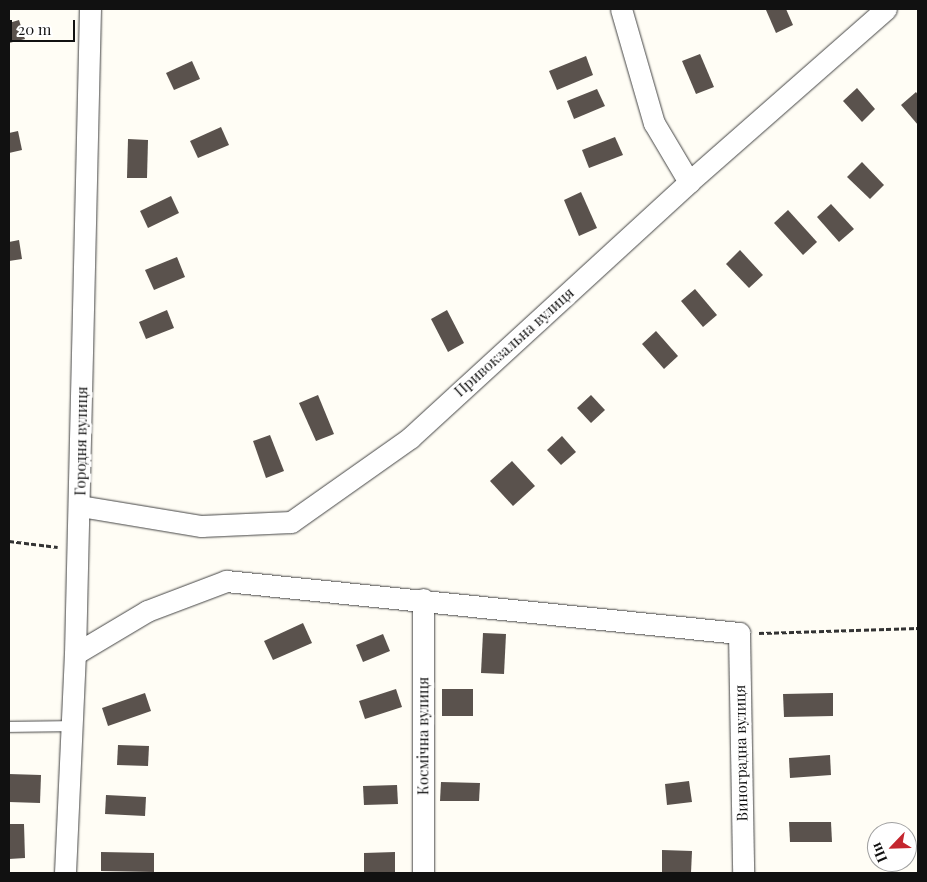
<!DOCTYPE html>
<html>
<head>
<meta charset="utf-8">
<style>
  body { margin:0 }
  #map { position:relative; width:927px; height:882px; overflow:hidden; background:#fffdf5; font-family:"Playfair Display",serif }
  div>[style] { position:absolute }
  .building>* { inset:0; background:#5a524d }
  .path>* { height:3px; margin-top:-1.5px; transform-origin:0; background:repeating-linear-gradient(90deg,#333 0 5px,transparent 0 7.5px) }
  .roads { filter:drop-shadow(0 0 1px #444) drop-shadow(0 0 1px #444) }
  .service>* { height:10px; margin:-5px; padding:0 5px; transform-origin:5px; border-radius:5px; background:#fff }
  .minor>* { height:21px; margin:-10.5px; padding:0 10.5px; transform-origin:10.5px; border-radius:10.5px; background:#fff }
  span { translate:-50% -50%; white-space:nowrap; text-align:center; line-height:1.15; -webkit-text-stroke:5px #fff; paint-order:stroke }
  .street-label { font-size:15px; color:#111 }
  .frame { position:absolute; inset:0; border:10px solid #111; pointer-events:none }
  .north { position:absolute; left:867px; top:822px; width:50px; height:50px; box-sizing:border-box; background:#fff; border:1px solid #a0a0a0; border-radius:50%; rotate:246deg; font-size:14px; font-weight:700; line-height:20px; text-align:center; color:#111 }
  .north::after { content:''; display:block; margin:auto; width:18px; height:22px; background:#c4262e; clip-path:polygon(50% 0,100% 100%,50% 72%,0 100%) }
  .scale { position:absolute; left:10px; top:20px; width:65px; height:22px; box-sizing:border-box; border:2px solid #111; border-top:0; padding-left:6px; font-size:15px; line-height:18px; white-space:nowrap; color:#111; -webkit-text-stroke:4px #fff; paint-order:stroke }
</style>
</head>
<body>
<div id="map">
  <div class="building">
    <i style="clip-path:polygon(768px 9px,786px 9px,793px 25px,776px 33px,766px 10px)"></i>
    <i style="clip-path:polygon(19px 20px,25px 39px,9px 43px,9px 23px)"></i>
    <i style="clip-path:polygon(700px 54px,714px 87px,696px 94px,682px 61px)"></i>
    <i style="clip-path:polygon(586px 56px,593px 75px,557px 90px,549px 71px)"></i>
    <i style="clip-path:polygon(192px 61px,200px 79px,174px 90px,166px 73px)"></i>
    <i style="clip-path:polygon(857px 88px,875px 109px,862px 122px,843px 101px)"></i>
    <i style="clip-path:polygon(597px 89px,605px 106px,574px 119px,567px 101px)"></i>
    <i style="clip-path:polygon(916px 92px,918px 95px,918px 125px,901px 105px)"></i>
    <i style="clip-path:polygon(221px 127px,229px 145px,198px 158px,190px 141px)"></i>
    <i style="clip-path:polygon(18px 131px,22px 150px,9px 153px,9px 133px)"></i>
    <i style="clip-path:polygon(615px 137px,623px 155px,589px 168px,582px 150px)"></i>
    <i style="clip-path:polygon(128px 139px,148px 140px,147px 178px,127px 178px)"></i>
    <i style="clip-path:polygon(862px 162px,884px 185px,870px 199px,847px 177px)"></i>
    <i style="clip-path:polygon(581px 192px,597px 228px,579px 236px,564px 200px)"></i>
    <i style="clip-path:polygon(171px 196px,179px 213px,148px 228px,140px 211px)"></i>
    <i style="clip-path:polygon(831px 204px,854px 229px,839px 242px,817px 217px)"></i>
    <i style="clip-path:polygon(788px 210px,817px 242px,803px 255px,774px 223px)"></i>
    <i style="clip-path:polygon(19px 240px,22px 259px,9px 261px,9px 242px)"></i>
    <i style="clip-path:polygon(740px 250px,763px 275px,749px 288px,726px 264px)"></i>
    <i style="clip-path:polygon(177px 257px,185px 277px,154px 290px,145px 270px)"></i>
    <i style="clip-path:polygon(695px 289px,717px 315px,703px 327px,681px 301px)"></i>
    <i style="clip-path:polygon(167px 310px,174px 328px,146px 339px,139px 322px)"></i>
    <i style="clip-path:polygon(447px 310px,464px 343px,448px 352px,431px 319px)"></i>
    <i style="clip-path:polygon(656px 331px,678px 356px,664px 369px,642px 344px)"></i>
    <i style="clip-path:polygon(318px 395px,334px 434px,316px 441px,299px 403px)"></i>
    <i style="clip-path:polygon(591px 395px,605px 410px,591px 423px,577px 408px)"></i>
    <i style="clip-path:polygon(270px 435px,284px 471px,266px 478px,253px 441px)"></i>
    <i style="clip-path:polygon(562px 436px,576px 452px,561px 465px,547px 450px)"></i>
    <i style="clip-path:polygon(512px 461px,535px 486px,513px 506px,490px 481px)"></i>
    <i style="clip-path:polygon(303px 623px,312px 643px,273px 660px,264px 641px)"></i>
    <i style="clip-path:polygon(483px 633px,506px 634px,504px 674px,481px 673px)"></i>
    <i style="clip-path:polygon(383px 634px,390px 651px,363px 662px,356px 645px)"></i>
    <i style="clip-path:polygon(396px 689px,402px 707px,365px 719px,359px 701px)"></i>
    <i style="clip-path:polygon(442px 689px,473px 689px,473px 716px,442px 716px)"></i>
    <i style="clip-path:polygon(145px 693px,151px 711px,108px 726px,102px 708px)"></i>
    <i style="clip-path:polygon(833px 693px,833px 716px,784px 717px,783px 694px)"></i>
    <i style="clip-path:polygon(118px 745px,149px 746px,148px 766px,117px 765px)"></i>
    <i style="clip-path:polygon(830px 755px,831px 775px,790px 778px,789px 758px)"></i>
    <i style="clip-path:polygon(9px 774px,41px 775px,40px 803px,9px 802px)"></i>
    <i style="clip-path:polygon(689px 781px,692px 802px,667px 805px,665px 784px)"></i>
    <i style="clip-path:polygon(441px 782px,480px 783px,479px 801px,440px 801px)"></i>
    <i style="clip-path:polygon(397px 785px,398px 804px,364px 805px,363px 786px)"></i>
    <i style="clip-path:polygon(106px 795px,146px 797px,145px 816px,105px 814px)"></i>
    <i style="clip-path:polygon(789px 822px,831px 822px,832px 842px,790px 842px)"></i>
    <i style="clip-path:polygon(9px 824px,24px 824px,25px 858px,9px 859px)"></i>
    <i style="clip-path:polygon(662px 850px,692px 851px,691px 873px,662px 873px)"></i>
    <i style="clip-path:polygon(101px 852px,154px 853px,154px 872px,101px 871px)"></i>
    <i style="clip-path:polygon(395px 852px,395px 872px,364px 872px,364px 853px)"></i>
  </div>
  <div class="path">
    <i style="left:9px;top:541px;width:49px;rotate:7deg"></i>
    <i style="left:759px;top:633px;width:159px;rotate:-1.8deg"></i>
  </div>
  <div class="roads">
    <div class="service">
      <i style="left:9px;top:727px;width:64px;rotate:-0.9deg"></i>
    </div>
    <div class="minor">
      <i style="left:621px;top:9px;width:119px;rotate:73.9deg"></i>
      <i style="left:654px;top:123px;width:69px;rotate:59.3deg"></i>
      <i style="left:80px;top:506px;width:123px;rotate:9.4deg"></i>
      <i style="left:201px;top:526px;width:90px;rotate:-2.5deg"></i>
      <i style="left:291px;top:522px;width:146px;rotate:-35.2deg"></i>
      <i style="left:410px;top:438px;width:379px;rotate:-42.5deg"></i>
      <i style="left:689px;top:182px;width:262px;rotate:-41.3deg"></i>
      <i style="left:75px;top:654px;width:84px;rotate:-30.8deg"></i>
      <i style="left:147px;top:611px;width:85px;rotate:-20.8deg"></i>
      <i style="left:226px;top:581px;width:516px;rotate:5.79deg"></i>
      <i style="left:739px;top:633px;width:240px;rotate:89deg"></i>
      <i style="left:65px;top:873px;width:219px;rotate:-87.4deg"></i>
      <i style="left:75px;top:654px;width:645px;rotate:-88.67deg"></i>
      <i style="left:423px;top:873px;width:274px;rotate:-90deg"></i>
    </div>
  </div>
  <div class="street-label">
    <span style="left:514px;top:342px;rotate:-42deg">Привокзальна вулиця</span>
    <span style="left:81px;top:441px;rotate:-89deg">Городня вулиця</span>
    <span style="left:423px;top:736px;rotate:-90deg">Космічна вулиця</span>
    <span style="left:741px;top:753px;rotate:-91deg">Виноградна вулиця</span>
  </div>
  <div class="frame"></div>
  <div class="north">Пн</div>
  <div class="scale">20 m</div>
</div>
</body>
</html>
